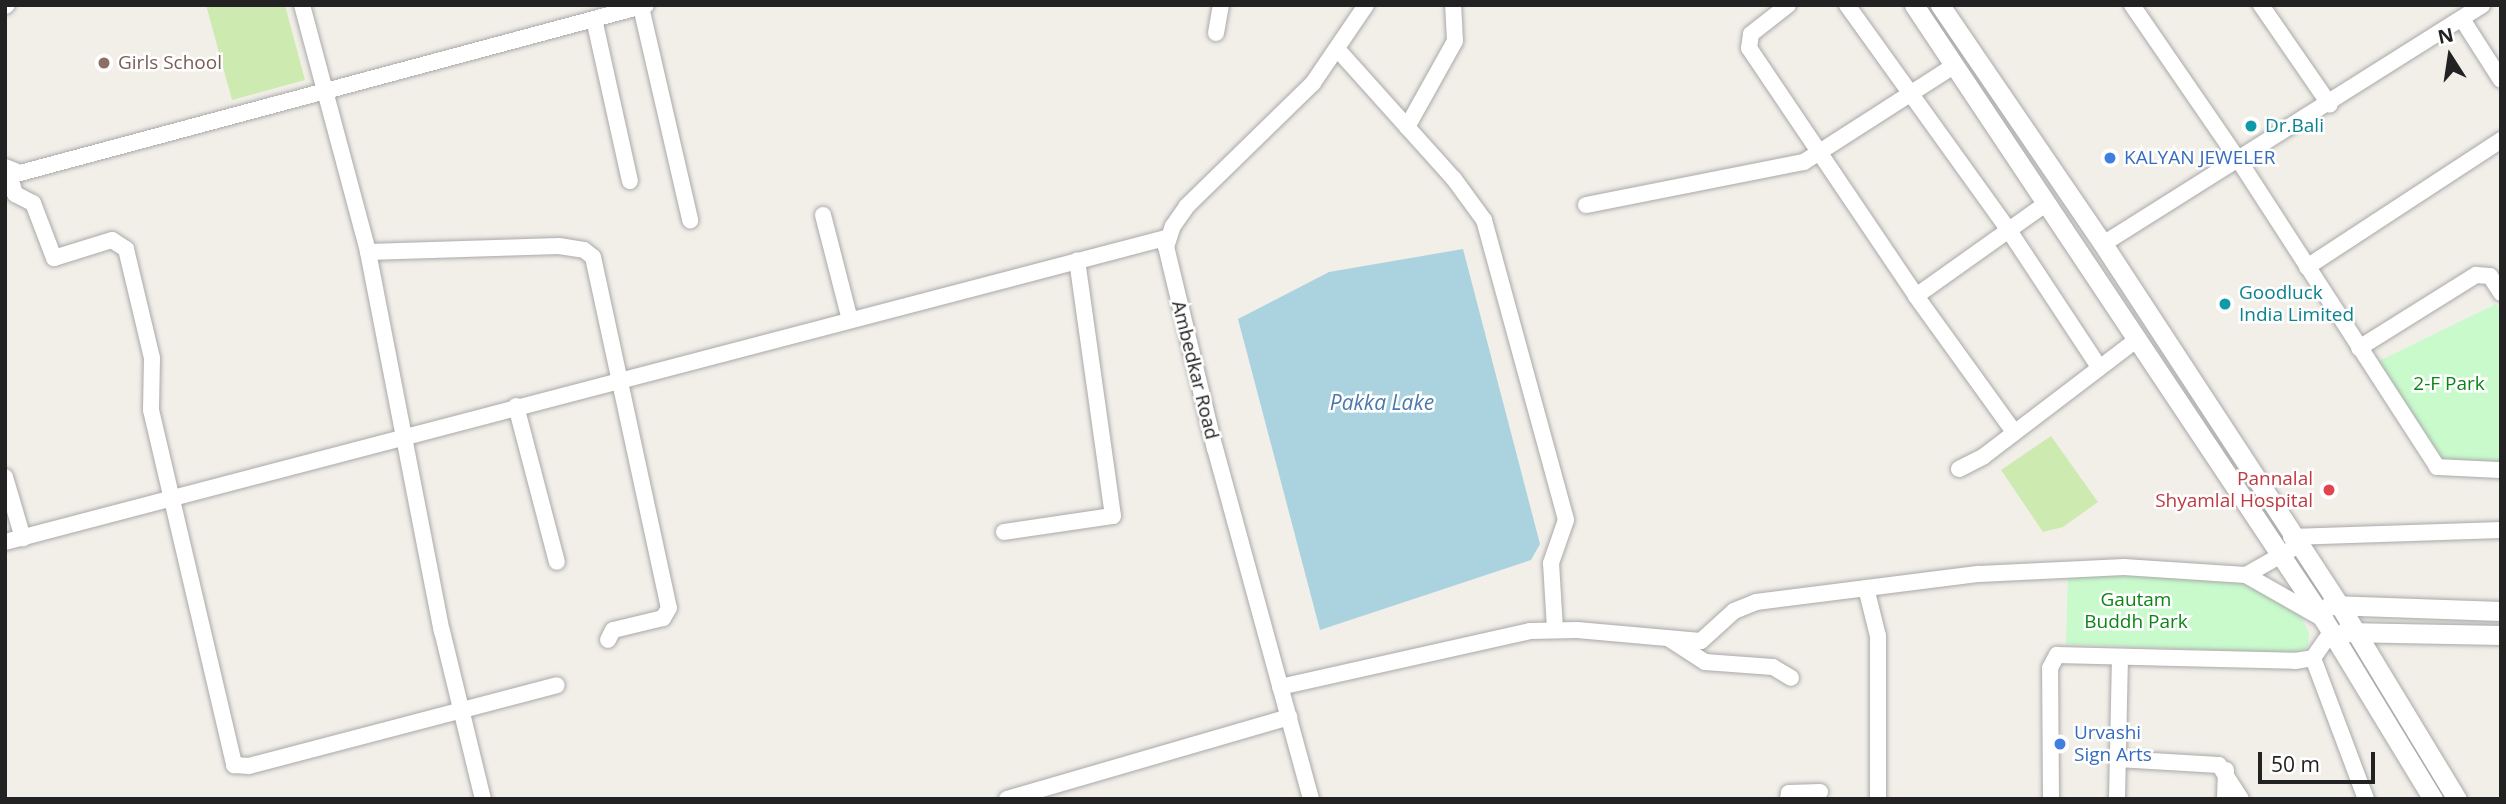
<!DOCTYPE html>
<html>
<head>
<meta charset="utf-8">
<style>
  body { margin:0 }
  #map { position:relative; width:2506px; height:804px; overflow:hidden; background:#f2efe9; font-family:"Open Sans",sans-serif }
  div>[style] { position:absolute }
  .grass>* { inset:0; background:#cdebb0 }
  .park>* { inset:0; background:#c8facc }
  .water>* { inset:0; background:#aad3df }
  .roads { filter:drop-shadow(0 0 2px #a9a9a9) drop-shadow(0 0 2px #a9a9a9) }
  .minor>* { height:16px; margin:-8px; padding:0 8px; transform-origin:8px; border-radius:8px; background:#fff }
  .tertiary>* { height:19px; margin:-9.5px; padding:0 9.5px; transform-origin:9.5px; border-radius:9.5px; background:#fff }
  .dots>* { width:19px; height:19px; translate:-50% -50%; box-sizing:border-box; border:4px solid #fff; border-radius:50% }
  span { translate:-50% -50%; white-space:nowrap; text-align:center; line-height:1.15; -webkit-text-stroke:5px #fff; paint-order:stroke }
  .education-label { font-size:19px; color:#785e54 }
  .left { translate:0 -50%; text-align:left }
  .culture-label { font-size:19px; color:#0d838f }
  .shop-label { font-size:19px; color:#366cbe }
  .street-label { font-size:19px; color:#222 }
  .park-label { font-size:19px; color:#0c8416 }
  .health-label { font-size:19px; color:#be3a42 }
  .right { translate:-100% -50%; text-align:right }
  .water-label { font-size:21px; color:#4a7aab; font-style:italic }
  .frame { position:absolute; inset:0; border:7px solid #222; pointer-events:none }
  .north { position:absolute; left:2415px; top:21px; width:70px; height:70px; -webkit-text-stroke:5px #fff; paint-order:stroke; rotate:348deg; font-size:19px; font-weight:700; line-height:28px; text-align:center; color:#222 }
  .north::after { content:''; display:block; margin:auto; width:24px; height:32px; background:#222; clip-path:polygon(50% 0,100% 100%,50% 72%,0 100%) }
  .scale { position:absolute; left:2258px; top:752px; width:117px; height:32px; box-sizing:border-box; border:4px solid #222; border-top:0; padding-left:9px; font-size:21px; line-height:24px; white-space:nowrap; color:#222; -webkit-text-stroke:5px #fff; paint-order:stroke }
</style>
</head>
<body>
<div id="map">
  <div class="grass">
    <i style="clip-path:polygon(206px 5px,285px 5px,305px 80px,232px 100px)"></i>
    <i style="clip-path:polygon(2051px 436px,2098px 502px,2063px 527px,2043px 532px,2001px 470px)"></i>
  </div>
  <div class="park">
    <i style="clip-path:polygon(2496px 304px,2501px 311px,2501px 464px,2442px 464px,2375px 363px)"></i>
    <i style="clip-path:polygon(2068px 573px,2238px 581px,2298px 611px,2309px 633px,2308px 646px,2297px 654px,2066px 644px)"></i>
  </div>
  <div class="water">
    <i style="clip-path:polygon(1463px 249px,1540px 544px,1531px 560px,1320px 630px,1238px 319px,1329px 272px)"></i>
  </div>
  <div class="roads">
    <div class="minor">
      <i style="left:302px;top:5px;width:256px;rotate:75deg"></i>
      <i style="left:368px;top:252px;width:386px;rotate:79deg"></i>
      <i style="left:442px;top:631px;width:173px;rotate:76.3deg"></i>
      <i style="left:1788px;top:5px;width:47px;rotate:141.9deg"></i>
      <i style="left:1751px;top:34px;width:14px;rotate:98deg"></i>
      <i style="left:1749px;top:48px;width:299px;rotate:56deg"></i>
      <i style="left:1916px;top:296px;width:161px;rotate:-35.4deg"></i>
      <i style="left:1847px;top:5px;width:279px;rotate:54.3deg"></i>
      <i style="left:2010px;top:232px;width:162px;rotate:56.6deg"></i>
      <i style="left:2132px;top:5px;width:191px;rotate:55.5deg"></i>
      <i style="left:2240px;top:162px;width:363px;rotate:57.1deg"></i>
      <i style="left:2437px;top:467px;width:64px;rotate:2.7deg"></i>
      <i style="left:2261px;top:5px;width:121px;rotate:55.4deg"></i>
      <i style="left:5px;top:6px;width:2px;rotate:-27deg"></i>
      <i style="left:641px;top:7px;width:219px;rotate:77deg"></i>
      <i style="left:594px;top:19px;width:166px;rotate:77.5deg"></i>
      <i style="left:2462px;top:19px;width:72px;rotate:57.4deg"></i>
      <i style="left:1216px;top:33px;width:28px;rotate:-80deg"></i>
      <i style="left:1339px;top:51px;width:172px;rotate:48.1deg"></i>
      <i style="left:1454px;top:179px;width:51px;rotate:53.8deg"></i>
      <i style="left:1484px;top:220px;width:311px;rotate:74.7deg"></i>
      <i style="left:1566px;top:520px;width:46px;rotate:109.2deg"></i>
      <i style="left:1551px;top:563px;width:66px;rotate:86.5deg"></i>
      <i style="left:1407px;top:127px;width:98px;rotate:-60.8deg"></i>
      <i style="left:1455px;top:41px;width:36px;rotate:-93deg"></i>
      <i style="left:5px;top:167px;width:16px;rotate:22deg"></i>
      <i style="left:20px;top:173px;width:648px;rotate:-15.02deg"></i>
      <i style="left:8px;top:171px;width:24px;rotate:73deg"></i>
      <i style="left:15px;top:194px;width:20px;rotate:27deg"></i>
      <i style="left:33px;top:203px;width:59px;rotate:69.1deg"></i>
      <i style="left:54px;top:258px;width:61px;rotate:-17.2deg"></i>
      <i style="left:112px;top:240px;width:17px;rotate:33deg"></i>
      <i style="left:126px;top:249px;width:112px;rotate:76.6deg"></i>
      <i style="left:152px;top:358px;width:52px;rotate:91.1deg"></i>
      <i style="left:151px;top:410px;width:365px;rotate:76.8deg"></i>
      <i style="left:234px;top:765px;width:15px;rotate:4deg"></i>
      <i style="left:249px;top:766px;width:318px;rotate:-14.7deg"></i>
      <i style="left:1586px;top:205px;width:222px;rotate:-11.2deg"></i>
      <i style="left:1804px;top:162px;width:179px;rotate:-32.7deg"></i>
      <i style="left:823px;top:215px;width:108px;rotate:75.6deg"></i>
      <i style="left:2103px;top:244px;width:448px;rotate:-32.2deg"></i>
      <i style="left:368px;top:252px;width:191px;rotate:-1.8deg"></i>
      <i style="left:559px;top:246px;width:25px;rotate:9deg"></i>
      <i style="left:584px;top:250px;width:11px;rotate:38deg"></i>
      <i style="left:593px;top:257px;width:359px;rotate:77.8deg"></i>
      <i style="left:669px;top:608px;width:12px;rotate:121deg"></i>
      <i style="left:663px;top:618px;width:51px;rotate:166.5deg"></i>
      <i style="left:613px;top:630px;width:11px;rotate:117deg"></i>
      <i style="left:2307px;top:267px;width:232px;rotate:-33.2deg"></i>
      <i style="left:1916px;top:296px;width:168px;rotate:54.2deg"></i>
      <i style="left:2359px;top:348px;width:138px;rotate:-32deg"></i>
      <i style="left:2476px;top:275px;width:14px;rotate:4deg"></i>
      <i style="left:2490px;top:276px;width:20px;rotate:57deg"></i>
      <i style="left:516px;top:406px;width:161px;rotate:75.3deg"></i>
      <i style="left:1959px;top:469px;width:28px;rotate:-27deg"></i>
      <i style="left:1984px;top:456px;width:191px;rotate:-37.3deg"></i>
      <i style="left:5px;top:477px;width:64px;rotate:73.6deg"></i>
      <i style="left:1004px;top:532px;width:110px;rotate:-8.4deg"></i>
      <i style="left:1113px;top:516px;width:258px;rotate:-98deg"></i>
      <i style="left:2291px;top:537px;width:210px;rotate:-1.9deg"></i>
      <i style="left:5px;top:542px;width:1203px;rotate:-14.68deg"></i>
      <i style="left:2246px;top:575px;width:85px;rotate:29.6deg"></i>
      <i style="left:1866px;top:588px;width:49px;rotate:76deg"></i>
      <i style="left:1878px;top:636px;width:163px;rotate:90deg"></i>
      <i style="left:1671px;top:640px;width:40px;rotate:32.9deg"></i>
      <i style="left:1705px;top:662px;width:68px;rotate:4.2deg"></i>
      <i style="left:1773px;top:667px;width:21px;rotate:31deg"></i>
      <i style="left:2313px;top:658px;width:151px;rotate:69.4deg"></i>
      <i style="left:1280px;top:687px;width:256px;rotate:-12.6deg"></i>
      <i style="left:1530px;top:631px;width:47px;rotate:-1.2deg"></i>
      <i style="left:1577px;top:630px;width:124px;rotate:5.1deg"></i>
      <i style="left:1701px;top:641px;width:45px;rotate:-42.3deg"></i>
      <i style="left:1734px;top:611px;width:24px;rotate:-22deg"></i>
      <i style="left:1756px;top:602px;width:225px;rotate:-7.2deg"></i>
      <i style="left:1979px;top:574px;width:145px;rotate:-2.8deg"></i>
      <i style="left:2124px;top:567px;width:122px;rotate:3.8deg"></i>
      <i style="left:2246px;top:575px;width:59px;rotate:-29.6deg"></i>
      <i style="left:2118px;top:759px;width:101px;rotate:3.4deg"></i>
      <i style="left:2219px;top:765px;width:40px;rotate:57.1deg"></i>
      <i style="left:1007px;top:799px;width:294px;rotate:-16.2deg"></i>
      <i style="left:1311px;top:799px;width:363px;rotate:-105.3deg"></i>
      <i style="left:1215px;top:449px;width:208px;rotate:-103.6deg"></i>
      <i style="left:1166px;top:247px;width:22px;rotate:-72deg"></i>
      <i style="left:1173px;top:226px;width:24px;rotate:-55deg"></i>
      <i style="left:1187px;top:206px;width:176px;rotate:-44.3deg"></i>
      <i style="left:1313px;top:83px;width:94px;rotate:-55.8deg"></i>
      <i style="left:1788px;top:799px;width:6px;rotate:-81deg"></i>
      <i style="left:1789px;top:793px;width:31px;rotate:-2deg"></i>
      <i style="left:2051px;top:799px;width:131px;rotate:-90.4deg"></i>
      <i style="left:2050px;top:668px;width:15px;rotate:-62deg"></i>
      <i style="left:2057px;top:655px;width:238px;rotate:1.4deg"></i>
      <i style="left:2295px;top:661px;width:18px;rotate:-9deg"></i>
      <i style="left:2313px;top:658px;width:32px;rotate:-55deg"></i>
      <i style="left:2117px;top:799px;width:140px;rotate:-88.8deg"></i>
      <i style="left:2225px;top:799px;width:29px;rotate:-88deg"></i>
    </div>
    <div class="tertiary">
      <i style="left:1914px;top:5px;width:739px;rotate:56.31deg"></i>
      <i style="left:2324px;top:620px;width:210px;rotate:58.7deg"></i>
      <i style="left:1940px;top:5px;width:289px;rotate:55.7deg"></i>
      <i style="left:2103px;top:244px;width:433px;rotate:56.8deg"></i>
      <i style="left:2340px;top:606px;width:226px;rotate:58.8deg"></i>
      <i style="left:2330px;top:605px;width:171px;rotate:2deg"></i>
      <i style="left:2344px;top:632px;width:157px;rotate:1.1deg"></i>
    </div>
  </div>
  <div class="dots">
    <i style="left:104px;top:63px;background:#8d6e63"></i>
    <i style="left:2251px;top:126px;background:#0f9aa8"></i>
    <i style="left:2110px;top:158px;background:#3f7fe0"></i>
    <i style="left:2225px;top:304px;background:#0f9aa8"></i>
    <i style="left:2329px;top:490px;background:#e0444e"></i>
    <i style="left:2060px;top:744px;background:#3f7fe0"></i>
  </div>
  <div class="education-label">
    <span class="left" style="left:118px;top:63px">Girls School</span>
  </div>
  <div class="culture-label">
    <span class="left" style="left:2265px;top:126px">Dr.Bali</span>
    <span class="left" style="left:2239px;top:304px">Goodluck<br>India Limited</span>
  </div>
  <div class="shop-label">
    <span class="left" style="left:2124px;top:158px">KALYAN JEWELER</span>
    <span class="left" style="left:2074px;top:744px">Urvashi<br>Sign Arts</span>
  </div>
  <div class="street-label">
    <span style="left:1195px;top:370px;rotate:76deg">Ambedkar Road</span>
  </div>
  <div class="park-label">
    <span style="left:2449px;top:384px">2-F Park</span>
    <span style="left:2136px;top:611px">Gautam<br>Buddh Park</span>
  </div>
  <div class="health-label">
    <span class="right" style="left:2313px;top:490px">Pannalal<br>Shyamlal Hospital</span>
  </div>
  <div class="water-label">
    <span style="left:1382px;top:402px">Pakka Lake</span>
  </div>
  <div class="frame"></div>
  <div class="north">N</div>
  <div class="scale">50 m</div>
</div>
</body>
</html>
